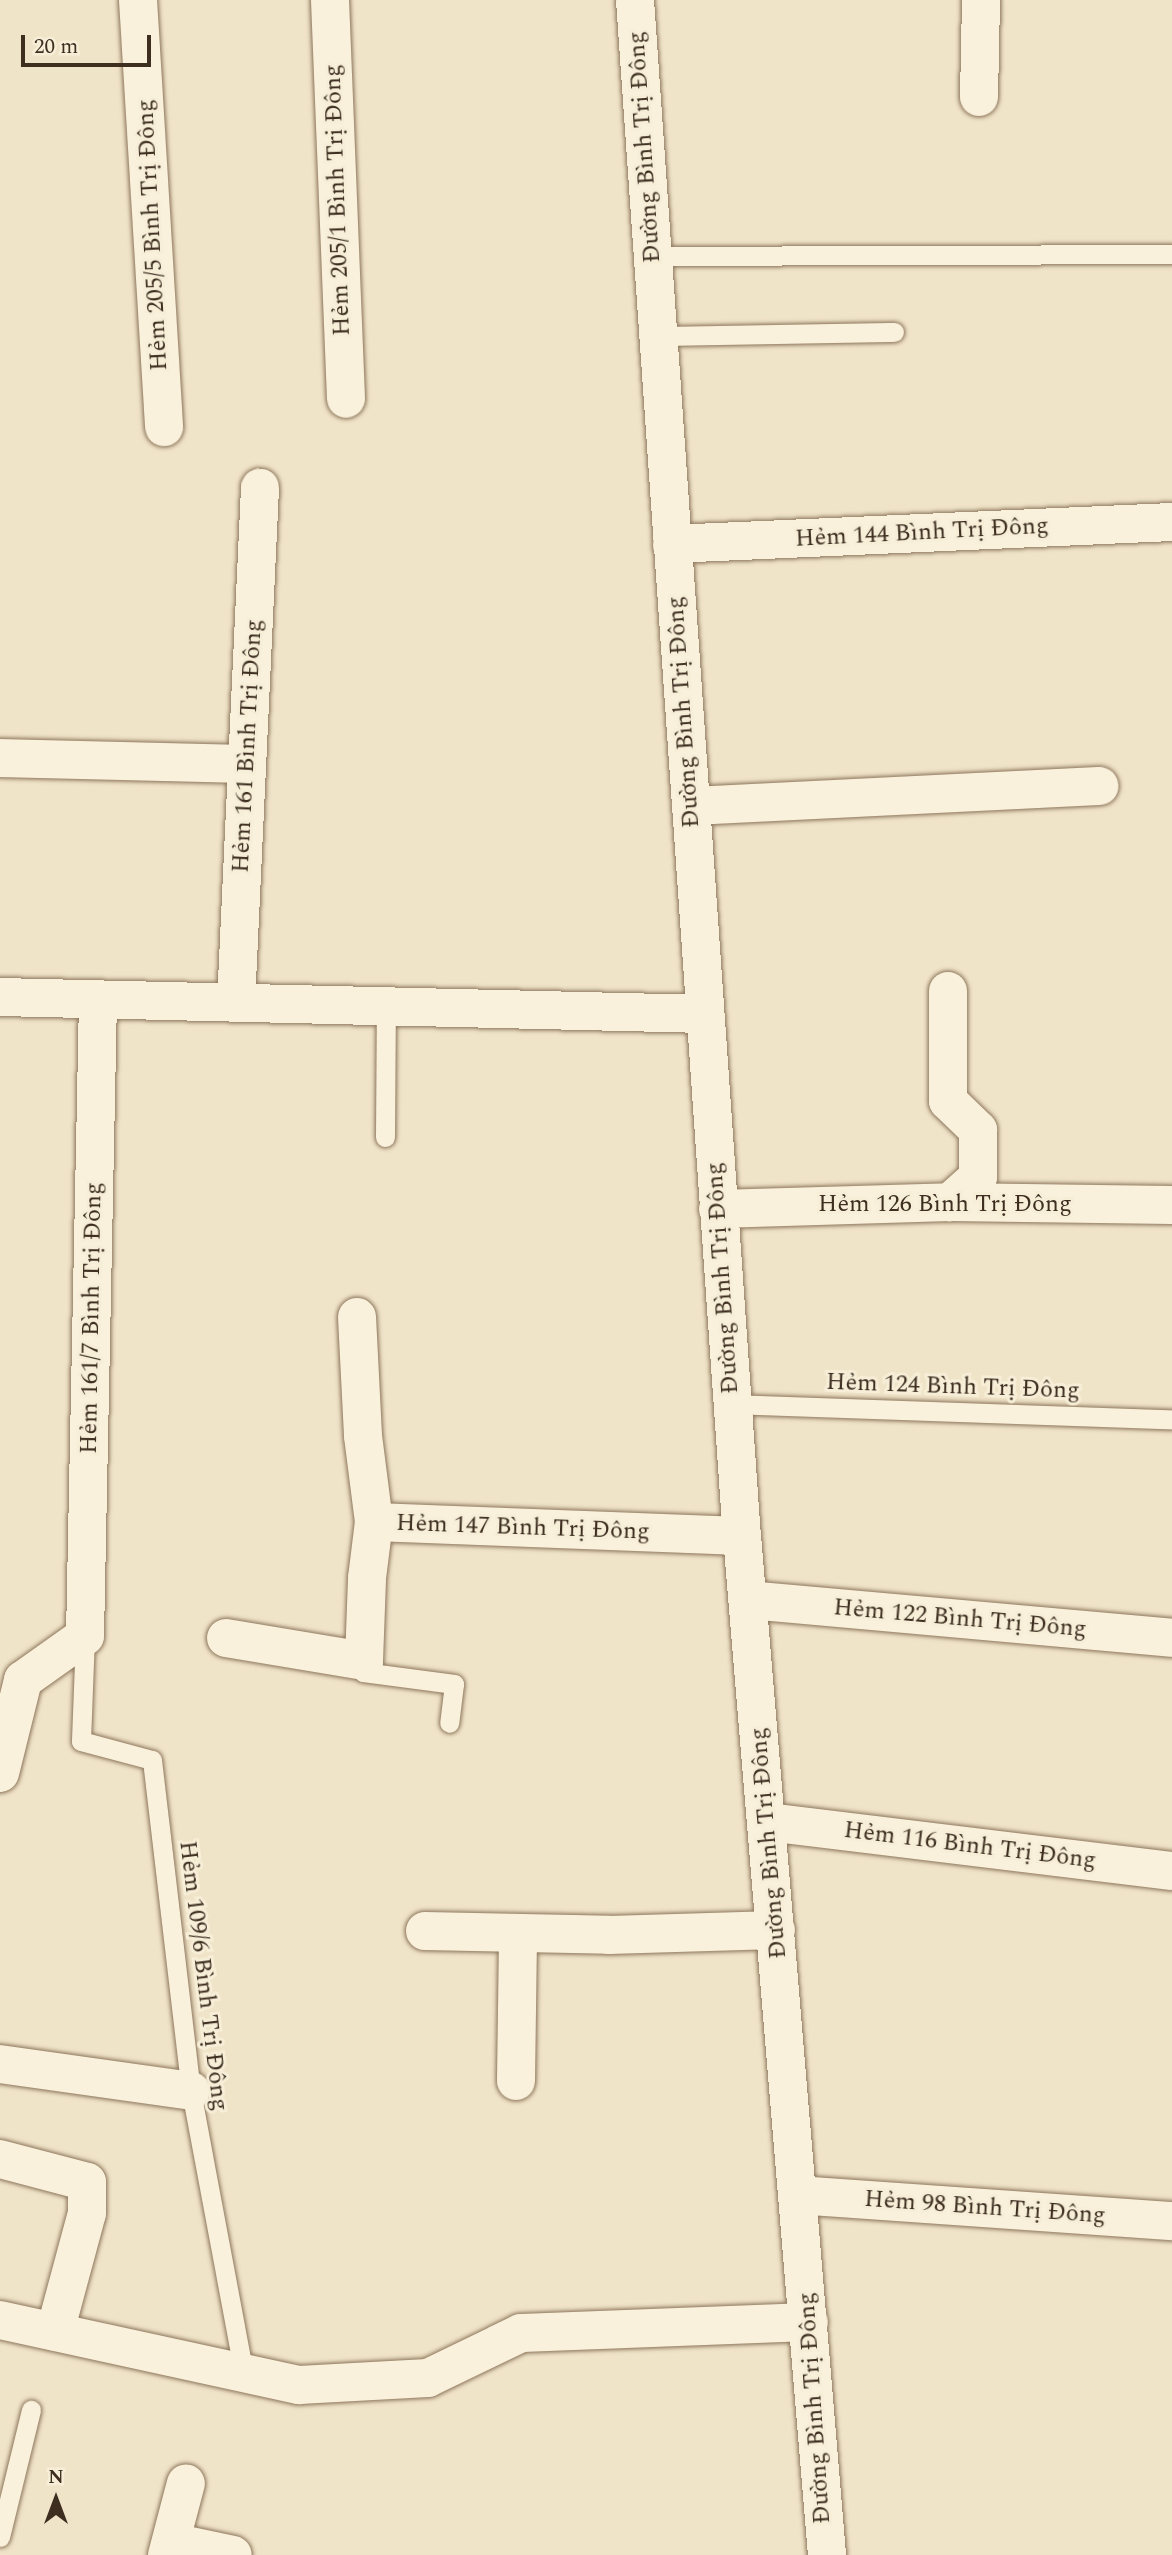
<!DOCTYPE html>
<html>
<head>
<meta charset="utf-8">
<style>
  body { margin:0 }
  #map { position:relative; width:1172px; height:2555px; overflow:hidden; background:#f0e4c8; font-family:Spectral,serif }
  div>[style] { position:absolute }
  .roads { filter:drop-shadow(0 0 2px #8d765c) drop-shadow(0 0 2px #8d765c) }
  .lane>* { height:19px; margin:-9.5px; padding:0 9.5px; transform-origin:9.5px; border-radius:9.5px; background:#faf1dc }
  .street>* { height:38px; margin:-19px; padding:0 19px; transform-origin:19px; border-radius:19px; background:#faf1dc }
  .secondary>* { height:38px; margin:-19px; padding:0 19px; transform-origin:19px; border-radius:19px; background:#faf1dc }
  span { translate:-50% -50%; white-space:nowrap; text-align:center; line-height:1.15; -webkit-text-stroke:6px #f7eed8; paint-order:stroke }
  .street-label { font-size:24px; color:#3d2e20 }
  .north { position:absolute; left:21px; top:2464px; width:70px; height:70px; -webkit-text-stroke:5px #f7eed8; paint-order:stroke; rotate:0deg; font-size:19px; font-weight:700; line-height:28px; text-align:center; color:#3d2e20 }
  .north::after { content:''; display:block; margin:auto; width:24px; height:32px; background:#3d2e20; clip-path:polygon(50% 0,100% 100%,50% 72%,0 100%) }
  .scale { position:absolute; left:21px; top:35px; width:130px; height:32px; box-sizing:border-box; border:4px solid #3d2e20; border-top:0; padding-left:9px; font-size:21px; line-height:24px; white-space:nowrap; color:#3d2e20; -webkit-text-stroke:5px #f7eed8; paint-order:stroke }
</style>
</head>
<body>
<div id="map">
  <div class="roads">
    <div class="lane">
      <i style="left:653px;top:256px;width:519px;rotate:-0.22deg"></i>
      <i style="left:658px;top:336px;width:236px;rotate:-1deg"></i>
      <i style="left:385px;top:1137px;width:130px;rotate:-89.6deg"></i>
      <i style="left:732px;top:1404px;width:440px;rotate:2deg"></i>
      <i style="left:85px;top:1636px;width:105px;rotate:92.2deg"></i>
      <i style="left:81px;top:1741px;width:73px;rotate:15deg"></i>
      <i style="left:152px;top:1760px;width:333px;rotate:83.3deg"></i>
      <i style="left:191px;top:2091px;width:287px;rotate:79.4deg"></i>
      <i style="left:364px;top:1661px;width:11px;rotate:95deg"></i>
      <i style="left:363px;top:1672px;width:92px;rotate:7.5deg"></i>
      <i style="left:454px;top:1684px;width:39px;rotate:97deg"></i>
      <i style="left:0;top:2537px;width:131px;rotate:-76.3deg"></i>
    </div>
    <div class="street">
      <i style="left:138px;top:0;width:428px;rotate:86.5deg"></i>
      <i style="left:330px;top:0;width:399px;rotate:87.7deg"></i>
      <i style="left:979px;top:97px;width:97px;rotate:-88.8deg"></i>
      <i style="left:672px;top:544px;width:500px;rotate:-2.52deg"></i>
      <i style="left:0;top:758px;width:247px;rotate:1.4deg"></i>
      <i style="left:691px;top:806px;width:409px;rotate:-2.8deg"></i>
      <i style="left:948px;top:991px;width:110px;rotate:90deg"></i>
      <i style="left:948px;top:1101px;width:42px;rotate:44deg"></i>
      <i style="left:978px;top:1130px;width:47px;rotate:90deg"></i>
      <i style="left:978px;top:1177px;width:38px;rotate:138deg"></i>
      <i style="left:0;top:997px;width:705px;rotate:1.38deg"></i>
      <i style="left:236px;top:1003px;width:516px;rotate:-87.33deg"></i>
      <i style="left:718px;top:1209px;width:232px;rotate:-1.7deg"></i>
      <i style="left:950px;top:1202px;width:222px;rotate:0.8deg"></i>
      <i style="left:357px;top:1317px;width:119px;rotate:87.1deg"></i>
      <i style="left:363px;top:1436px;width:87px;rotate:82.7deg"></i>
      <i style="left:749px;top:1600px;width:425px;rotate:5.1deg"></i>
      <i style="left:226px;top:1638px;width:140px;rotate:9.5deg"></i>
      <i style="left:364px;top:1661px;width:83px;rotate:-87.9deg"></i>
      <i style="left:367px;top:1578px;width:56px;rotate:-82.9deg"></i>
      <i style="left:374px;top:1522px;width:368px;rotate:2.2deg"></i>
      <i style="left:0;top:1773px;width:96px;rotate:-76.1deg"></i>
      <i style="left:23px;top:1680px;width:76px;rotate:-35.4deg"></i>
      <i style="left:85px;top:1636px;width:635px;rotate:-88.83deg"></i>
      <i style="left:767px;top:1822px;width:408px;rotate:6.9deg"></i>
      <i style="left:425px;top:1931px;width:184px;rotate:1.2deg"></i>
      <i style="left:609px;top:1935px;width:167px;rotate:-1.7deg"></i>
      <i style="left:0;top:2064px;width:193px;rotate:8deg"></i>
      <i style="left:516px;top:2081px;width:146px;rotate:-89.2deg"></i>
      <i style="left:0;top:2159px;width:90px;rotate:14.8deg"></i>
      <i style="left:87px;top:2182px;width:31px;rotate:90deg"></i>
      <i style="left:87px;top:2213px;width:123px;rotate:105.1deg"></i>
      <i style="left:798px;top:2195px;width:375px;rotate:4deg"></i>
      <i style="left:0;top:2320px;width:306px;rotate:12.3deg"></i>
      <i style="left:299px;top:2385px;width:129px;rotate:-3.1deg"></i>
      <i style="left:428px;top:2378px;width:103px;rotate:-25.8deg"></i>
      <i style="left:521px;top:2333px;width:288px;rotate:-2.2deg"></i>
      <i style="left:172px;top:2542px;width:62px;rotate:12deg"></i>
      <i style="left:167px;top:2555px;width:74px;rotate:-75.2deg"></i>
    </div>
    <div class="secondary">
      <i style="left:635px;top:0;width:1540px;rotate:86.02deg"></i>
      <i style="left:742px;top:1536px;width:1023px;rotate:85.23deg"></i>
    </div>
  </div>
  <div class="street-label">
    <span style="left:645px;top:147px;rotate:-94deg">Đường Bình Trị Đông</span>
    <span style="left:338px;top:200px;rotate:-92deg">Hẻm 205/1 Bình Trị Đông</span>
    <span style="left:153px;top:235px;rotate:-93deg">Hẻm 205/5 Bình Trị Đông</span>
    <span style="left:922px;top:533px;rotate:-3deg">Hẻm 144 Bình Trị Đông</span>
    <span style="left:684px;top:712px;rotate:-94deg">Đường Bình Trị Đông</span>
    <span style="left:248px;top:746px;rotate:-87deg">Hẻm 161 Bình Trị Đông</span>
    <span style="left:945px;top:1205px">Hẻm 126 Bình Trị Đông</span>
    <span style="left:723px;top:1278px;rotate:-94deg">Đường Bình Trị Đông</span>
    <span style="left:92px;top:1318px;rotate:-89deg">Hẻm 161/7 Bình Trị Đông</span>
    <span style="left:953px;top:1387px;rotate:2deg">Hẻm 124 Bình Trị Đông</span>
    <span style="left:523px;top:1528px;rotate:2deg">Hẻm 147 Bình Trị Đông</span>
    <span style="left:960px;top:1619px;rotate:5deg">Hẻm 122 Bình Trị Đông</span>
    <span style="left:769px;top:1843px;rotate:-95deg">Đường Bình Trị Đông</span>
    <span style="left:970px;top:1846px;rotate:7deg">Hẻm 116 Bình Trị Đông</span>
    <span style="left:203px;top:1976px;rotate:83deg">Hẻm 109/6 Bình Trị Đông</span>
    <span style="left:985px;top:2208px;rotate:4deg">Hẻm 98 Bình Trị Đông</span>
    <span style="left:815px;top:2408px;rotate:-94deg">Đường Bình Trị Đông</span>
  </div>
  <div class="north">N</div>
  <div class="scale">20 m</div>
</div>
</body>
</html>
